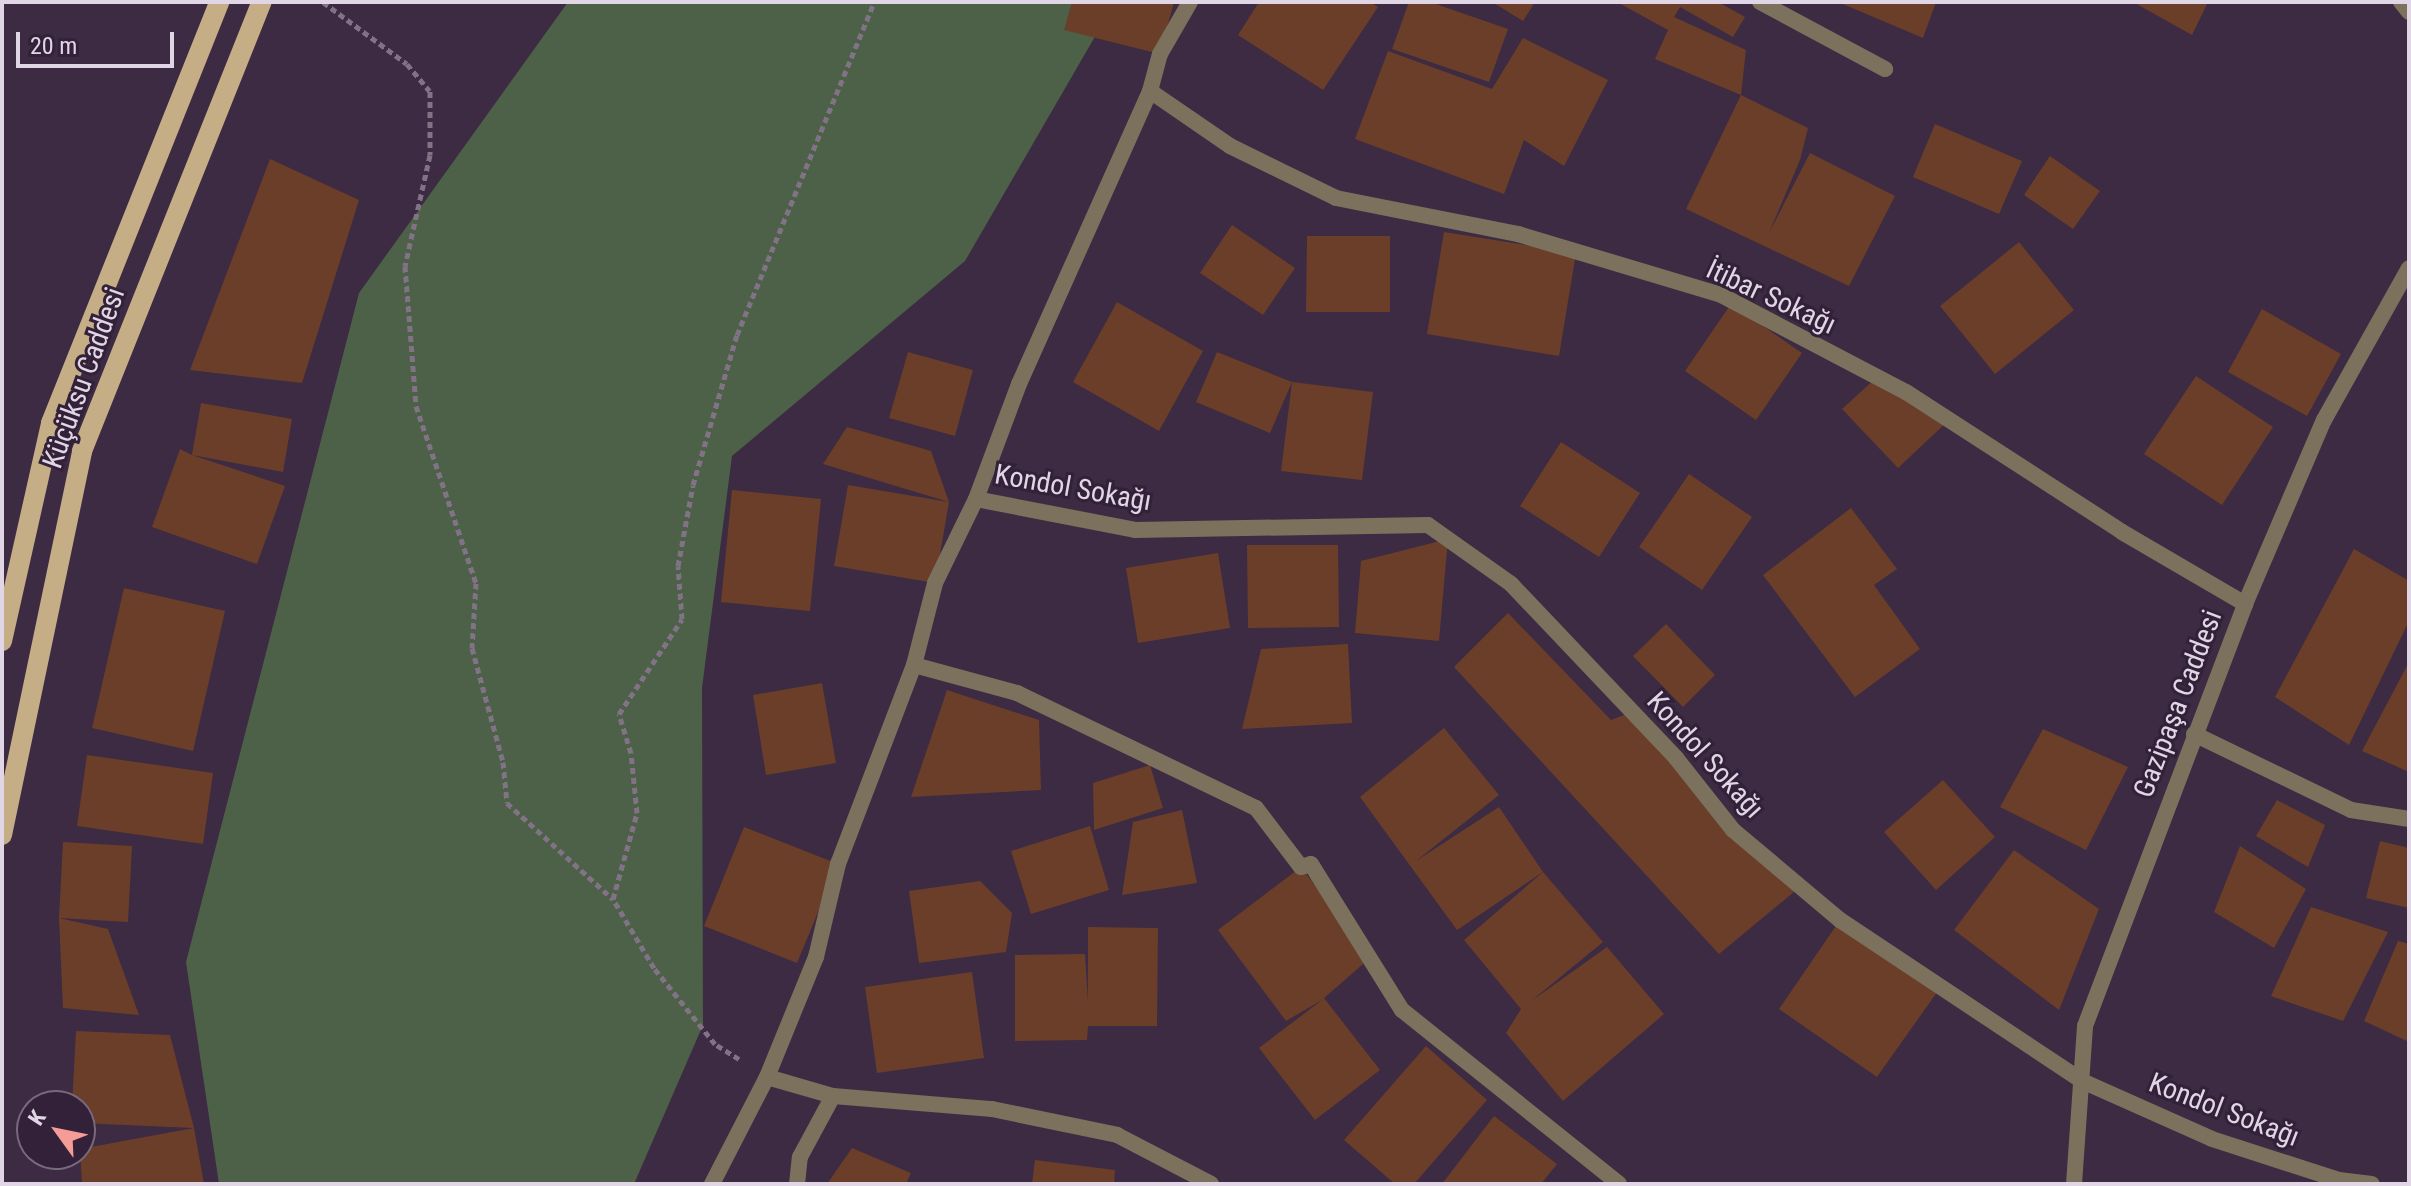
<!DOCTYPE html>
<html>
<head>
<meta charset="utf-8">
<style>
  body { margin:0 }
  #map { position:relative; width:2411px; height:1186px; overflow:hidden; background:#3c2b42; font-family:"Roboto Condensed",sans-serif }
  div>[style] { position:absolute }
  .green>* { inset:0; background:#4c6148 }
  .building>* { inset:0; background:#6b3e29 }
  .path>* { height:5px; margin-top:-2.5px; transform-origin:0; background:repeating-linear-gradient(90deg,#817286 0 6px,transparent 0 10px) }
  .street>* { height:16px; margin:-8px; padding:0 8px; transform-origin:8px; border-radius:8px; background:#7c715d }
  .primary>* { height:20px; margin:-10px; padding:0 10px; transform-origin:10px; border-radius:10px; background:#c5ae86 }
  span { translate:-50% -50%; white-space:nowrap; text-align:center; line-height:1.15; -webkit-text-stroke:6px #322138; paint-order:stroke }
  .street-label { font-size:28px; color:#e1d6e5 }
  .frame { position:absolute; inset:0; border:4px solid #e1d6e5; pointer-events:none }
  .north { position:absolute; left:16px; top:1090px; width:80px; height:80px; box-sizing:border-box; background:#322138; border:2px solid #78697d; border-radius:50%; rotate:303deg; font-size:22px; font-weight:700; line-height:32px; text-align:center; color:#e1d6e5 }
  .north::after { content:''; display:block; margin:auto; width:28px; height:36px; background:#f59c96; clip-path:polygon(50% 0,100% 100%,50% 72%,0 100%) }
  .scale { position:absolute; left:16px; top:32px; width:158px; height:36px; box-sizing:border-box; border:4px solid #e1d6e5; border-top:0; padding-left:10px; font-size:24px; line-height:28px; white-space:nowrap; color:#e1d6e5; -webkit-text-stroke:6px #322138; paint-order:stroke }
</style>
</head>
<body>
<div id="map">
  <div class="green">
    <i style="clip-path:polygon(568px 2px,1115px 2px,965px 261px,732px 456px,702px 688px,703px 1025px,634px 1184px,219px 1184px,186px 962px,359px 293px)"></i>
  </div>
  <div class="building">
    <i style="clip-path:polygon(1072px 2px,1174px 2px,1160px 54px,1064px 30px)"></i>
    <i style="clip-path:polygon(1259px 2px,1370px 2px,1378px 7px,1323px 90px,1238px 35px)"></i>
    <i style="clip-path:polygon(1409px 2px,1430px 2px,1508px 29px,1489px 82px,1392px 49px)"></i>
    <i style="clip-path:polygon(1492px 2px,1535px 2px,1523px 21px)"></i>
    <i style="clip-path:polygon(1617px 2px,1718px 2px,1745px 17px,1733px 37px,1680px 7px,1674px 17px,1746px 50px,1741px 95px,1808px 128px,1800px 160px,1769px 233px,1810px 153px,1895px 196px,1849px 286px,1686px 209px,1741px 95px,1655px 59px,1668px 30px)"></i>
    <i style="clip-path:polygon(1838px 2px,1936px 2px,1923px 38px)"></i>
    <i style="clip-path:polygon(2133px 2px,2208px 2px,2192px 35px)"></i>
    <i style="clip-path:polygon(1523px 38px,1608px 80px,1564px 166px,1524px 140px,1504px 194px,1355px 139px,1388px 51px,1492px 89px)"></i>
    <i style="clip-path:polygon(1935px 124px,2022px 161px,1999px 214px,1913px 177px)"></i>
    <i style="clip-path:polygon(2050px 156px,2100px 191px,2073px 229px,2024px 195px)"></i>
    <i style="clip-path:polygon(270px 159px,359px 200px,302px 383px,190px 370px)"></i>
    <i style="clip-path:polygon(1232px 225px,1295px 268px,1263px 315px,1200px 273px)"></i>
    <i style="clip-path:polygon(1444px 232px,1576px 253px,1559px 356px,1427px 334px)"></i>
    <i style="clip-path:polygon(1307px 236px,1390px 236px,1390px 312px,1306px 312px)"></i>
    <i style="clip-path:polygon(2019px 242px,2074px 310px,1995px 374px,1940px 306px)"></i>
    <i style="clip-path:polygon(1117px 302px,1203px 351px,1159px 431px,1073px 382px)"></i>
    <i style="clip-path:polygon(1731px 304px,1802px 353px,1756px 420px,1685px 371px)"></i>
    <i style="clip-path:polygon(2262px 309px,2341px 354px,2307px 416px,2228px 372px)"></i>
    <i style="clip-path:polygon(908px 352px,973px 370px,955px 436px,889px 418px)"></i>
    <i style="clip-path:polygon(1217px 352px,1292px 382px,1373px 392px,1362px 480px,1281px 471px,1292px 382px,1270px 433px,1196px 402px)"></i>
    <i style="clip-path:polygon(2196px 376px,2273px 427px,2222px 505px,2144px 454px)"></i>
    <i style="clip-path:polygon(1877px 377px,1949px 420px,1898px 468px,1842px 409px)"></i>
    <i style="clip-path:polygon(201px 403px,292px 419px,283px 472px,192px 455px,285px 486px,257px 564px,152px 527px,180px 449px,192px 455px)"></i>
    <i style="clip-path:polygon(847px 427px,931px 451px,949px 502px,823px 464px)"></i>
    <i style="clip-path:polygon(1561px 442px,1640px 493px,1599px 557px,1520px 506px)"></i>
    <i style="clip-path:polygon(1689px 474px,1752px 517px,1702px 590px,1639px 547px)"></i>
    <i style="clip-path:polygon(848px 485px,949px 502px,935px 583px,834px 566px)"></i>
    <i style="clip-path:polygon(732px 490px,821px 499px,810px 611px,721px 602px)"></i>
    <i style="clip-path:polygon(1851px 508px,1897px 569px,1874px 585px,1920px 649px,1855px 697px,1763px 575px)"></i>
    <i style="clip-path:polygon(1448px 539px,1439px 641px,1355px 633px,1361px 561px)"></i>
    <i style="clip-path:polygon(1247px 545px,1338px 545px,1339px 627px,1248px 628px)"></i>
    <i style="clip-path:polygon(2354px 549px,2409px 581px,2409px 621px,2349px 745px,2275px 697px)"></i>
    <i style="clip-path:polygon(1218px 553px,1230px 628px,1138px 643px,1126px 568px)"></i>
    <i style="clip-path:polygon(124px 588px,225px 611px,193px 751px,92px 728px)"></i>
    <i style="clip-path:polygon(1508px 613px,1611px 720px,1632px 712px,1733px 830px,1794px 892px,1719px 954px,1454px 667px)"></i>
    <i style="clip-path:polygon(1666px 624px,1715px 675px,1683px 707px,1633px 656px)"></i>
    <i style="clip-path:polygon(1348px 644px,1352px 723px,1242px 729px,1261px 649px)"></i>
    <i style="clip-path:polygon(2409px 662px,2409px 772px,2362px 751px)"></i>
    <i style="clip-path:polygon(822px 683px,836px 763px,766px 775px,753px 695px)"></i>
    <i style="clip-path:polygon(947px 690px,1039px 720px,1041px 790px,911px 797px)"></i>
    <i style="clip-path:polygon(1444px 728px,1499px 795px,1416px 861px,1499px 807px,1543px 872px,1457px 930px,1360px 797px)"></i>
    <i style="clip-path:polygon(2043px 729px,2128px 767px,2086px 850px,2000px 807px)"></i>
    <i style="clip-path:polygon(87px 755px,213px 773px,203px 844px,77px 826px)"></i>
    <i style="clip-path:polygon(1150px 765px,1163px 808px,1094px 830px,1093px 783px)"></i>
    <i style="clip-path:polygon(1943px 780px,1995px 837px,1936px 890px,1884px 832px)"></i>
    <i style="clip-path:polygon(2277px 800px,2325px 825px,2308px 867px,2256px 836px)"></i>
    <i style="clip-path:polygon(1182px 810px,1197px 883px,1122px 895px,1133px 822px)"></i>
    <i style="clip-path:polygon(1090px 826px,1109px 890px,1031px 914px,1011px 851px)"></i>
    <i style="clip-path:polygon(744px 827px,838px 864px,797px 963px,704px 926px)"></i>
    <i style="clip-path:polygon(2380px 841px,2409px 848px,2409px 908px,2366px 898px)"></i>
    <i style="clip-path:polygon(63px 842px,132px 846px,128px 922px,59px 918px)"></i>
    <i style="clip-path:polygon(2240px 846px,2306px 889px,2274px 948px,2214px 912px)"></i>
    <i style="clip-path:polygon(2014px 850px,2099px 909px,2059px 1010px,1954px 930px)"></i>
    <i style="clip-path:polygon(1301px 867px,1370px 958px,1324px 998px,1380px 1070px,1315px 1120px,1259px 1048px,1322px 1000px,1286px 1021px,1218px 930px)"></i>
    <i style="clip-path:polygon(1543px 872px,1603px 942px,1530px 1002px,1607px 947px,1664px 1014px,1563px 1101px,1506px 1033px,1521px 1009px,1464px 940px)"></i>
    <i style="clip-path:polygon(980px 881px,1012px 913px,1006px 952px,919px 963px,909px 891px)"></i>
    <i style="clip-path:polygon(2311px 907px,2388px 932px,2343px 1021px,2271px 996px)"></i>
    <i style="clip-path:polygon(59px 918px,108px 929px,139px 1015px,63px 1008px)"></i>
    <i style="clip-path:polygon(1840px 920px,1940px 988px,1877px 1077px,1779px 1009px)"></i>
    <i style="clip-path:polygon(1088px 927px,1158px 928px,1157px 1026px,1088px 1026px,1087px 1040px,1015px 1041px,1015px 955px,1085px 954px,1088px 1001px)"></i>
    <i style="clip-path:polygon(2398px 941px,2409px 944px,2409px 1042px,2364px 1021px)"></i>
    <i style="clip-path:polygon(972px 972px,984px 1058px,877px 1073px,865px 987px)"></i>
    <i style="clip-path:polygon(76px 1031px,170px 1035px,194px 1128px,204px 1184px,82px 1184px,80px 1149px,194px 1128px,80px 1123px,80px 1106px,72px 1106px)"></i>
    <i style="clip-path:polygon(1426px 1046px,1487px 1100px,1414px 1184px,1395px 1184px,1344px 1140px)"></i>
    <i style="clip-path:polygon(1494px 1116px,1557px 1164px,1541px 1184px,1442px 1184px)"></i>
    <i style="clip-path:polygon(852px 1148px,911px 1173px,906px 1184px,827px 1184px)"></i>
    <i style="clip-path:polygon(1035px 1160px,1115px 1170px,1114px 1184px,1032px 1184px)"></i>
  </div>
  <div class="path">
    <i style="left:323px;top:2px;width:104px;rotate:36.4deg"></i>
    <i style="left:407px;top:64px;width:35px;rotate:50deg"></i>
    <i style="left:430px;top:91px;width:64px;rotate:90deg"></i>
    <i style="left:430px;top:155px;width:114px;rotate:102.7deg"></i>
    <i style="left:405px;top:266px;width:140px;rotate:85.5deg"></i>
    <i style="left:416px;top:406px;width:187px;rotate:71.3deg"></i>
    <i style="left:476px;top:583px;width:65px;rotate:93.5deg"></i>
    <i style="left:472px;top:648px;width:118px;rotate:74.8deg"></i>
    <i style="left:503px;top:762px;width:41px;rotate:84.4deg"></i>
    <i style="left:507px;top:803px;width:143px;rotate:42.2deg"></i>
    <i style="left:739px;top:1059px;width:28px;rotate:-148deg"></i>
    <i style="left:715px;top:1044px;width:97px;rotate:-128.8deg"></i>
    <i style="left:654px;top:968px;width:80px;rotate:-120.7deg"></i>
    <i style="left:613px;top:899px;width:89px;rotate:-74.4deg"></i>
    <i style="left:637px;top:813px;width:60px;rotate:-95.7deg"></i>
    <i style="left:631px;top:753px;width:41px;rotate:-107.1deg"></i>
    <i style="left:619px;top:714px;width:114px;rotate:-56.4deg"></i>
    <i style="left:682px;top:619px;width:53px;rotate:-94.3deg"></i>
    <i style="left:678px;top:566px;width:82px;rotate:-79.5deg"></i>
    <i style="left:693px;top:485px;width:156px;rotate:-73.7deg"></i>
    <i style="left:737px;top:335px;width:360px;rotate:-67.6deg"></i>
  </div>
  <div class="street">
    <i style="left:1760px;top:2px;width:142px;rotate:28.2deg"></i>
    <i style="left:2401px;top:2px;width:13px;rotate:51deg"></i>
    <i style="left:1150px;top:91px;width:97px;rotate:34.5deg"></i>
    <i style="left:1230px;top:146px;width:118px;rotate:26.1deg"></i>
    <i style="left:1336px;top:198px;width:186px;rotate:11.2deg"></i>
    <i style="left:1518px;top:234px;width:212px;rotate:16.7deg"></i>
    <i style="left:1721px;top:295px;width:209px;rotate:27.7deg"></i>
    <i style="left:1906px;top:392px;width:257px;rotate:32.9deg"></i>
    <i style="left:2122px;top:532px;width:143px;rotate:30.3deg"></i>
    <i style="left:976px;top:499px;width:162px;rotate:11deg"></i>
    <i style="left:1135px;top:530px;width:293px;rotate:-1deg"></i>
    <i style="left:1428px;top:525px;width:102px;rotate:35.4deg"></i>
    <i style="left:1511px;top:584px;width:240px;rotate:46.5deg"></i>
    <i style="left:1676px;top:758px;width:92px;rotate:51.6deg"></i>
    <i style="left:1733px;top:830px;width:140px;rotate:40.1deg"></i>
    <i style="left:1840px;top:920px;width:291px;rotate:33.6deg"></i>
    <i style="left:2082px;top:1081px;width:142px;rotate:24deg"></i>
    <i style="left:2212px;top:1139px;width:133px;rotate:17.9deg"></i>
    <i style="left:2339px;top:1180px;width:33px;rotate:7deg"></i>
    <i style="left:914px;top:665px;width:107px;rotate:15.2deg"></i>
    <i style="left:1017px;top:693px;width:265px;rotate:25.7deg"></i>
    <i style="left:1256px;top:808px;width:74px;rotate:52.7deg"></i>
    <i style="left:1301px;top:867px;width:10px;rotate:-17deg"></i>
    <i style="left:1311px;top:864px;width:172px;rotate:58.1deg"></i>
    <i style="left:1402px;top:1010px;width:278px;rotate:38.7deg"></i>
    <i style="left:2194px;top:734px;width:174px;rotate:25.8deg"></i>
    <i style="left:2351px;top:810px;width:59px;rotate:8.8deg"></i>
    <i style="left:767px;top:1077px;width:69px;rotate:16.1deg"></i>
    <i style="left:833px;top:1096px;width:160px;rotate:4.7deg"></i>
    <i style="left:992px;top:1109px;width:128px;rotate:11.7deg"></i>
    <i style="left:1117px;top:1135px;width:106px;rotate:27.5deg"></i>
    <i style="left:712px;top:1184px;width:120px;rotate:-62.8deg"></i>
    <i style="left:767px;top:1077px;width:130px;rotate:-67.8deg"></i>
    <i style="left:816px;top:957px;width:96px;rotate:-76.7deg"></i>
    <i style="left:838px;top:864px;width:213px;rotate:-69.1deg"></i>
    <i style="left:914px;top:665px;width:85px;rotate:-75.6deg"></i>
    <i style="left:935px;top:583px;width:93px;rotate:-64deg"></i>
    <i style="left:976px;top:499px;width:123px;rotate:-69.5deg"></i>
    <i style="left:1019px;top:384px;width:321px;rotate:-65.9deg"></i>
    <i style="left:1150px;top:91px;width:38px;rotate:-75deg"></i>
    <i style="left:1160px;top:54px;width:60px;rotate:-60deg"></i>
    <i style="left:797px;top:1184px;width:27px;rotate:-84deg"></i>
    <i style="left:800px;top:1157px;width:69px;rotate:-61.6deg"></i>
    <i style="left:2074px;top:1184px;width:158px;rotate:-86deg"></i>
    <i style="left:2085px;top:1026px;width:451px;rotate:-69.2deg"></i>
    <i style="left:2245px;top:604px;width:200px;rotate:-66.8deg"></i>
    <i style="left:2324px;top:420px;width:174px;rotate:-60.8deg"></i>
  </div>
  <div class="primary">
    <i style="left:2px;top:641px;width:223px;rotate:-77.3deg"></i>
    <i style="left:51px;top:423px;width:453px;rotate:-68.2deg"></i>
    <i style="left:2px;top:835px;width:392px;rotate:-78.2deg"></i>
    <i style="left:82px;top:451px;width:484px;rotate:-68.2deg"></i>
  </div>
  <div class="street-label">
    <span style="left:1771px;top:297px;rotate:25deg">İtibar Sokağı</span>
    <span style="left:84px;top:378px;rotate:-70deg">Küçüksu Caddesi</span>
    <span style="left:1073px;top:488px;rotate:10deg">Kondol Sokağı</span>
    <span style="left:2178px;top:704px;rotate:-69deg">Gazipaşa Caddesi</span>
    <span style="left:1705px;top:755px;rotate:48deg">Kondol Sokağı</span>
    <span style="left:2224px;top:1110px;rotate:21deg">Kondol Sokağı</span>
  </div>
  <div class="frame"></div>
  <div class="north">K</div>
  <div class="scale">20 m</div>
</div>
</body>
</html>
